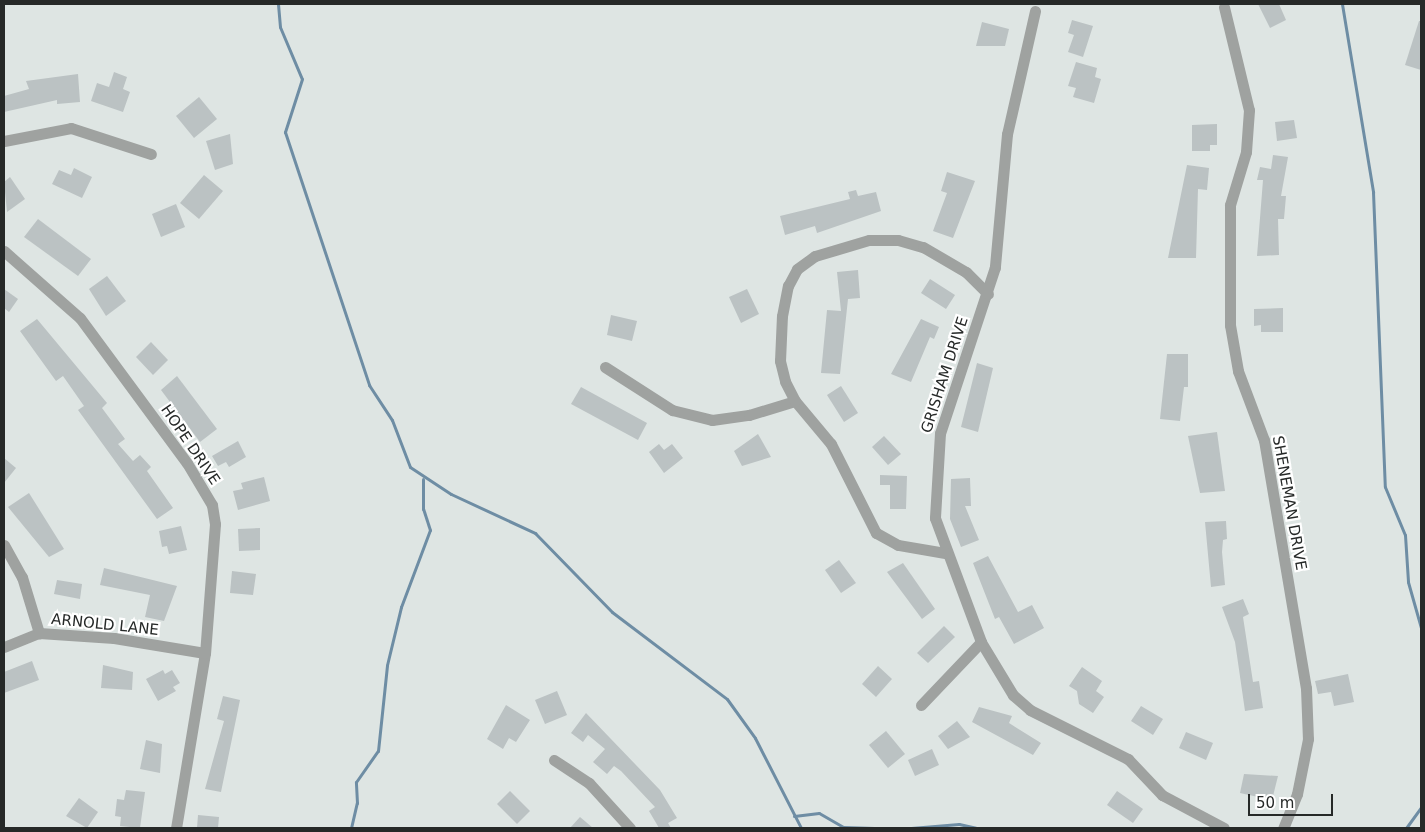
<!DOCTYPE html>
<html>
<head>
<meta charset="utf-8">
<style>
  body { margin:0 }
  #map { position:relative; width:1425px; height:832px; overflow:hidden; background:#dee5e3; font-family:"DejaVu Sans",sans-serif }
  div>[style] { position:absolute }
  .stream>* { height:3px; margin:-1.5px; padding:0 1.5px; transform-origin:1.5px; border-radius:1.5px; background:#6e8da4 }
  .building>* { inset:0; background:#bbc2c3 }
  .street>* { height:11px; margin:-5.5px; padding:0 5.5px; transform-origin:5.5px; border-radius:5.5px; background:#9fa2a0 }
  span { translate:-50% -50%; white-space:nowrap; text-align:center; line-height:1.15; -webkit-text-stroke:4.5px #fff; paint-order:stroke }
  .street-label { font-size:15px; color:#262928 }
  .frame { position:absolute; inset:0; border:5px solid #262928; pointer-events:none }
  .scale { position:absolute; left:1248px; top:794px; width:85px; height:22px; box-sizing:border-box; border:2px solid #262928; border-top:0; padding-left:6px; font-size:15px; line-height:18px; white-space:nowrap; color:#262928; -webkit-text-stroke:4px #fff; paint-order:stroke }
</style>
</head>
<body>
<div id="map">
  <div class="stream">
    <i style="left:278px;top:4px;width:23px;rotate:85deg"></i>
    <i style="left:280px;top:27px;width:56px;rotate:67.1deg"></i>
    <i style="left:302px;top:79px;width:56px;rotate:107.8deg"></i>
    <i style="left:285px;top:132px;width:267px;rotate:71.6deg"></i>
    <i style="left:369px;top:385px;width:42px;rotate:56.7deg"></i>
    <i style="left:392px;top:420px;width:50px;rotate:69deg"></i>
    <i style="left:410px;top:467px;width:49px;rotate:33.4deg"></i>
    <i style="left:451px;top:494px;width:93px;rotate:24.9deg"></i>
    <i style="left:535px;top:533px;width:110px;rotate:45.7deg"></i>
    <i style="left:612px;top:612px;width:144px;rotate:37.1deg"></i>
    <i style="left:727px;top:699px;width:48px;rotate:54.3deg"></i>
    <i style="left:755px;top:738px;width:101px;rotate:62.9deg"></i>
    <i style="left:1342px;top:4px;width:191px;rotate:80.6deg"></i>
    <i style="left:1373px;top:192px;width:295px;rotate:87.7deg"></i>
    <i style="left:1385px;top:487px;width:52px;rotate:67.4deg"></i>
    <i style="left:1405px;top:535px;width:47px;rotate:86.3deg"></i>
    <i style="left:1408px;top:582px;width:48px;rotate:74.2deg"></i>
    <i style="left:794px;top:816px;width:25px;rotate:-7deg"></i>
    <i style="left:819px;top:813px;width:28px;rotate:30deg"></i>
    <i style="left:843px;top:827px;width:31px;rotate:2deg"></i>
    <i style="left:351px;top:828px;width:26px;rotate:-77deg"></i>
    <i style="left:357px;top:803px;width:21px;rotate:-93deg"></i>
    <i style="left:356px;top:782px;width:38px;rotate:-55deg"></i>
    <i style="left:378px;top:751px;width:86px;rotate:-84deg"></i>
    <i style="left:387px;top:665px;width:60px;rotate:-76.4deg"></i>
    <i style="left:401px;top:607px;width:82px;rotate:-69.4deg"></i>
    <i style="left:430px;top:530px;width:22px;rotate:-108deg"></i>
    <i style="left:423px;top:509px;width:30px;rotate:-90deg"></i>
    <i style="left:911px;top:828px;width:48px;rotate:-4.8deg"></i>
    <i style="left:959px;top:824px;width:17px;rotate:13deg"></i>
    <i style="left:1406px;top:828px;width:26px;rotate:-54deg"></i>
  </div>
  <div class="building">
    <i style="clip-path:polygon(1258px 4px,1279px 4px,1286px 20px,1270px 28px)"></i>
    <i style="clip-path:polygon(1072px 20px,1093px 26px,1083px 57px,1068px 52px,1074px 35px,1068px 33px)"></i>
    <i style="clip-path:polygon(1419px 21px,1421px 21px,1421px 70px,1405px 65px)"></i>
    <i style="clip-path:polygon(982px 22px,1009px 29px,1005px 46px,976px 46px)"></i>
    <i style="clip-path:polygon(1076px 62px,1097px 68px,1095px 77px,1101px 79px,1094px 103px,1073px 97px,1076px 88px,1068px 86px)"></i>
    <i style="clip-path:polygon(114px 72px,127px 77px,123px 89px,130px 92px,123px 112px,91px 101px,97px 83px,109px 87px)"></i>
    <i style="clip-path:polygon(78px 74px,80px 102px,57px 104px,57px 100px,4px 112px,4px 96px,29px 89px,26px 81px)"></i>
    <i style="clip-path:polygon(199px 97px,217px 119px,194px 138px,176px 116px)"></i>
    <i style="clip-path:polygon(1294px 120px,1297px 138px,1277px 141px,1275px 122px)"></i>
    <i style="clip-path:polygon(1217px 124px,1217px 145px,1210px 145px,1210px 151px,1192px 151px,1192px 125px)"></i>
    <i style="clip-path:polygon(230px 134px,233px 164px,215px 170px,206px 141px)"></i>
    <i style="clip-path:polygon(1273px 155px,1288px 157px,1281px 196px,1286px 196px,1284px 219px,1278px 219px,1279px 255px,1257px 256px,1263px 180px,1257px 180px,1260px 167px,1271px 169px)"></i>
    <i style="clip-path:polygon(1187px 165px,1209px 168px,1207px 190px,1198px 189px,1196px 258px,1168px 258px)"></i>
    <i style="clip-path:polygon(74px 168px,92px 177px,82px 198px,52px 184px,59px 170px,71px 175px)"></i>
    <i style="clip-path:polygon(947px 172px,975px 181px,953px 238px,933px 231px,947px 193px,941px 191px)"></i>
    <i style="clip-path:polygon(204px 175px,223px 191px,199px 219px,180px 203px)"></i>
    <i style="clip-path:polygon(10px 177px,25px 199px,7px 212px,4px 182px)"></i>
    <i style="clip-path:polygon(856px 190px,858px 196px,876px 192px,881px 211px,817px 233px,815px 226px,785px 235px,780px 216px,850px 199px,848px 192px)"></i>
    <i style="clip-path:polygon(176px 204px,185px 227px,161px 237px,152px 214px)"></i>
    <i style="clip-path:polygon(38px 219px,91px 259px,78px 276px,24px 237px)"></i>
    <i style="clip-path:polygon(858px 270px,860px 298px,848px 299px,840px 374px,821px 373px,827px 310px,841px 311px,837px 272px)"></i>
    <i style="clip-path:polygon(107px 276px,126px 301px,106px 316px,89px 289px)"></i>
    <i style="clip-path:polygon(930px 279px,955px 295px,946px 309px,921px 293px)"></i>
    <i style="clip-path:polygon(4px 289px,18px 299px,9px 312px,4px 308px)"></i>
    <i style="clip-path:polygon(747px 289px,759px 314px,741px 323px,729px 297px)"></i>
    <i style="clip-path:polygon(1283px 308px,1283px 332px,1261px 332px,1261px 325px,1254px 326px,1254px 309px)"></i>
    <i style="clip-path:polygon(611px 315px,637px 321px,632px 341px,607px 335px)"></i>
    <i style="clip-path:polygon(37px 319px,107px 403px,102px 408px,125px 439px,118px 444px,133px 461px,140px 455px,151px 467px,147px 471px,173px 508px,157px 519px,78px 410px,84px 406px,63px 376px,56px 381px,20px 331px)"></i>
    <i style="clip-path:polygon(921px 319px,939px 327px,934px 339px,930px 337px,911px 382px,891px 374px)"></i>
    <i style="clip-path:polygon(151px 342px,168px 360px,153px 375px,136px 357px)"></i>
    <i style="clip-path:polygon(1167px 354px,1188px 354px,1188px 387px,1184px 387px,1180px 421px,1160px 419px)"></i>
    <i style="clip-path:polygon(977px 363px,993px 368px,978px 432px,961px 427px)"></i>
    <i style="clip-path:polygon(177px 376px,217px 429px,200px 442px,161px 390px)"></i>
    <i style="clip-path:polygon(841px 386px,858px 413px,844px 422px,827px 395px)"></i>
    <i style="clip-path:polygon(581px 387px,647px 423px,638px 440px,571px 404px)"></i>
    <i style="clip-path:polygon(1217px 432px,1225px 491px,1200px 493px,1188px 436px)"></i>
    <i style="clip-path:polygon(758px 434px,771px 457px,742px 466px,734px 451px)"></i>
    <i style="clip-path:polygon(884px 436px,901px 454px,888px 465px,872px 447px)"></i>
    <i style="clip-path:polygon(238px 441px,246px 457px,229px 467px,226px 462px,218px 466px,212px 456px)"></i>
    <i style="clip-path:polygon(659px 444px,664px 450px,672px 444px,683px 458px,664px 473px,649px 452px)"></i>
    <i style="clip-path:polygon(4px 458px,16px 468px,4px 483px)"></i>
    <i style="clip-path:polygon(880px 475px,907px 476px,906px 509px,890px 509px,890px 485px,880px 485px)"></i>
    <i style="clip-path:polygon(264px 477px,270px 501px,238px 510px,233px 491px,243px 489px,241px 483px)"></i>
    <i style="clip-path:polygon(970px 478px,971px 506px,965px 506px,979px 540px,961px 547px,950px 519px,951px 479px)"></i>
    <i style="clip-path:polygon(29px 493px,64px 549px,49px 557px,8px 507px)"></i>
    <i style="clip-path:polygon(1226px 521px,1227px 539px,1223px 540px,1222px 552px,1225px 585px,1211px 587px,1205px 522px)"></i>
    <i style="clip-path:polygon(181px 526px,187px 550px,169px 554px,167px 546px,162px 547px,159px 531px)"></i>
    <i style="clip-path:polygon(260px 528px,260px 550px,239px 551px,238px 529px)"></i>
    <i style="clip-path:polygon(988px 556px,1018px 612px,1032px 605px,1044px 628px,1014px 644px,999px 617px,995px 619px,973px 563px)"></i>
    <i style="clip-path:polygon(839px 560px,856px 583px,841px 593px,825px 570px)"></i>
    <i style="clip-path:polygon(903px 563px,935px 609px,922px 619px,887px 572px)"></i>
    <i style="clip-path:polygon(104px 568px,177px 586px,164px 621px,145px 617px,150px 595px,100px 585px)"></i>
    <i style="clip-path:polygon(232px 571px,256px 574px,253px 595px,230px 593px)"></i>
    <i style="clip-path:polygon(57px 580px,82px 584px,80px 599px,54px 594px)"></i>
    <i style="clip-path:polygon(1243px 599px,1249px 614px,1243px 617px,1253px 682px,1259px 681px,1263px 708px,1245px 711px,1235px 642px,1222px 607px)"></i>
    <i style="clip-path:polygon(944px 626px,955px 637px,928px 663px,917px 653px)"></i>
    <i style="clip-path:polygon(32px 661px,39px 680px,4px 693px,4px 672px)"></i>
    <i style="clip-path:polygon(103px 665px,133px 672px,132px 690px,101px 688px)"></i>
    <i style="clip-path:polygon(878px 666px,892px 679px,876px 697px,862px 684px)"></i>
    <i style="clip-path:polygon(1082px 667px,1102px 681px,1096px 691px,1104px 697px,1093px 713px,1079px 704px,1077px 691px,1069px 686px)"></i>
    <i style="clip-path:polygon(163px 670px,165px 674px,172px 670px,180px 683px,173px 687px,176px 691px,158px 701px,146px 679px)"></i>
    <i style="clip-path:polygon(1348px 674px,1354px 702px,1334px 706px,1331px 692px,1318px 694px,1315px 681px)"></i>
    <i style="clip-path:polygon(557px 691px,567px 715px,545px 724px,535px 700px)"></i>
    <i style="clip-path:polygon(223px 696px,240px 700px,221px 792px,205px 789px,224px 721px,217px 719px)"></i>
    <i style="clip-path:polygon(506px 705px,530px 720px,516px 742px,509px 738px,503px 749px,487px 739px)"></i>
    <i style="clip-path:polygon(1141px 706px,1163px 719px,1153px 735px,1131px 721px)"></i>
    <i style="clip-path:polygon(979px 707px,1012px 716px,1009px 723px,1041px 743px,1033px 755px,972px 722px)"></i>
    <i style="clip-path:polygon(586px 713px,660px 790px,677px 818px,668px 823px,671px 828px,659px 828px,649px 811px,655px 807px,621px 771px,614px 766px,607px 774px,593px 762px,605px 749px,588px 735px,583px 742px,571px 733px)"></i>
    <i style="clip-path:polygon(957px 721px,970px 737px,948px 749px,938px 736px)"></i>
    <i style="clip-path:polygon(886px 731px,905px 754px,888px 768px,869px 745px)"></i>
    <i style="clip-path:polygon(1186px 732px,1213px 743px,1206px 760px,1179px 748px)"></i>
    <i style="clip-path:polygon(146px 740px,162px 744px,160px 773px,140px 769px)"></i>
    <i style="clip-path:polygon(932px 749px,939px 765px,915px 776px,908px 760px)"></i>
    <i style="clip-path:polygon(1244px 774px,1278px 776px,1272px 800px,1240px 793px)"></i>
    <i style="clip-path:polygon(126px 790px,145px 792px,140px 828px,120px 826px,121px 817px,115px 816px,117px 799px,124px 800px)"></i>
    <i style="clip-path:polygon(510px 791px,530px 811px,517px 824px,497px 804px)"></i>
    <i style="clip-path:polygon(1117px 791px,1143px 809px,1133px 823px,1107px 805px)"></i>
    <i style="clip-path:polygon(79px 798px,98px 812px,87px 828px,66px 816px)"></i>
    <i style="clip-path:polygon(198px 815px,219px 817px,218px 828px,197px 828px)"></i>
    <i style="clip-path:polygon(580px 817px,593px 828px,570px 828px)"></i>
  </div>
  <div class="street">
    <i style="left:1224px;top:7px;width:106px;rotate:76.4deg"></i>
    <i style="left:1249px;top:110px;width:42px;rotate:94.1deg"></i>
    <i style="left:1246px;top:152px;width:55px;rotate:106.8deg"></i>
    <i style="left:1230px;top:205px;width:120px;rotate:90deg"></i>
    <i style="left:1230px;top:325px;width:47px;rotate:80.1deg"></i>
    <i style="left:1238px;top:371px;width:74px;rotate:69.4deg"></i>
    <i style="left:1264px;top:440px;width:252px;rotate:80.4deg"></i>
    <i style="left:1306px;top:688px;width:51px;rotate:87.8deg"></i>
    <i style="left:1308px;top:739px;width:56px;rotate:101.3deg"></i>
    <i style="left:1297px;top:794px;width:37px;rotate:112deg"></i>
    <i style="left:1035px;top:11px;width:126px;rotate:102.8deg"></i>
    <i style="left:1007px;top:134px;width:134px;rotate:95.2deg"></i>
    <i style="left:995px;top:267px;width:175px;rotate:108.3deg"></i>
    <i style="left:940px;top:433px;width:85px;rotate:93.4deg"></i>
    <i style="left:935px;top:518px;width:132px;rotate:69.6deg"></i>
    <i style="left:981px;top:642px;width:62px;rotate:58.9deg"></i>
    <i style="left:1013px;top:695px;width:23px;rotate:41deg"></i>
    <i style="left:1030px;top:710px;width:110px;rotate:26.6deg"></i>
    <i style="left:1128px;top:759px;width:50px;rotate:46.6deg"></i>
    <i style="left:1162px;top:795px;width:70px;rotate:28deg"></i>
    <i style="left:4px;top:141px;width:68px;rotate:-11deg"></i>
    <i style="left:71px;top:128px;width:84px;rotate:18deg"></i>
    <i style="left:4px;top:251px;width:101px;rotate:41.4deg"></i>
    <i style="left:80px;top:318px;width:180px;rotate:53.6deg"></i>
    <i style="left:187px;top:463px;width:49px;rotate:59.2deg"></i>
    <i style="left:212px;top:505px;width:19px;rotate:81deg"></i>
    <i style="left:215px;top:524px;width:129px;rotate:94.4deg"></i>
    <i style="left:205px;top:653px;width:177px;rotate:99.4deg"></i>
    <i style="left:605px;top:367px;width:80px;rotate:32.7deg"></i>
    <i style="left:672px;top:410px;width:41px;rotate:14deg"></i>
    <i style="left:712px;top:420px;width:37px;rotate:-8deg"></i>
    <i style="left:749px;top:415px;width:48px;rotate:-16.9deg"></i>
    <i style="left:4px;top:545px;width:37px;rotate:61deg"></i>
    <i style="left:22px;top:577px;width:59px;rotate:73.1deg"></i>
    <i style="left:945px;top:553px;width:48px;rotate:-170.3deg"></i>
    <i style="left:898px;top:545px;width:25px;rotate:-151deg"></i>
    <i style="left:876px;top:533px;width:100px;rotate:-116.8deg"></i>
    <i style="left:831px;top:444px;width:56px;rotate:-129.9deg"></i>
    <i style="left:795px;top:401px;width:22px;rotate:-117deg"></i>
    <i style="left:785px;top:381px;width:21px;rotate:-104deg"></i>
    <i style="left:780px;top:361px;width:45px;rotate:-87.5deg"></i>
    <i style="left:782px;top:316px;width:31px;rotate:-79deg"></i>
    <i style="left:788px;top:286px;width:19px;rotate:-62deg"></i>
    <i style="left:797px;top:269px;width:22px;rotate:-36deg"></i>
    <i style="left:815px;top:256px;width:56px;rotate:-16.5deg"></i>
    <i style="left:869px;top:240px;width:29px"></i>
    <i style="left:898px;top:240px;width:26px;rotate:16deg"></i>
    <i style="left:923px;top:247px;width:50px;rotate:30.2deg"></i>
    <i style="left:966px;top:272px;width:31px;rotate:45deg"></i>
    <i style="left:4px;top:647px;width:38px;rotate:-22deg"></i>
    <i style="left:39px;top:633px;width:75px;rotate:3.8deg"></i>
    <i style="left:114px;top:638px;width:92px;rotate:9.4deg"></i>
    <i style="left:921px;top:705px;width:87px;rotate:-46.4deg"></i>
    <i style="left:554px;top:760px;width:42px;rotate:33.3deg"></i>
    <i style="left:589px;top:783px;width:61px;rotate:47.7deg"></i>
  </div>
  <div class="street-label">
    <span style="left:945px;top:375px;rotate:-72deg">GRISHAM DRIVE</span>
    <span style="left:190px;top:445px;rotate:56deg">HOPE DRIVE</span>
    <span style="left:1289px;top:503px;rotate:80deg">SHENEMAN DRIVE</span>
    <span style="left:105px;top:625px;rotate:6deg">ARNOLD LANE</span>
  </div>
  <div class="frame"></div>
  <div class="scale">50 m</div>
</div>
</body>
</html>
